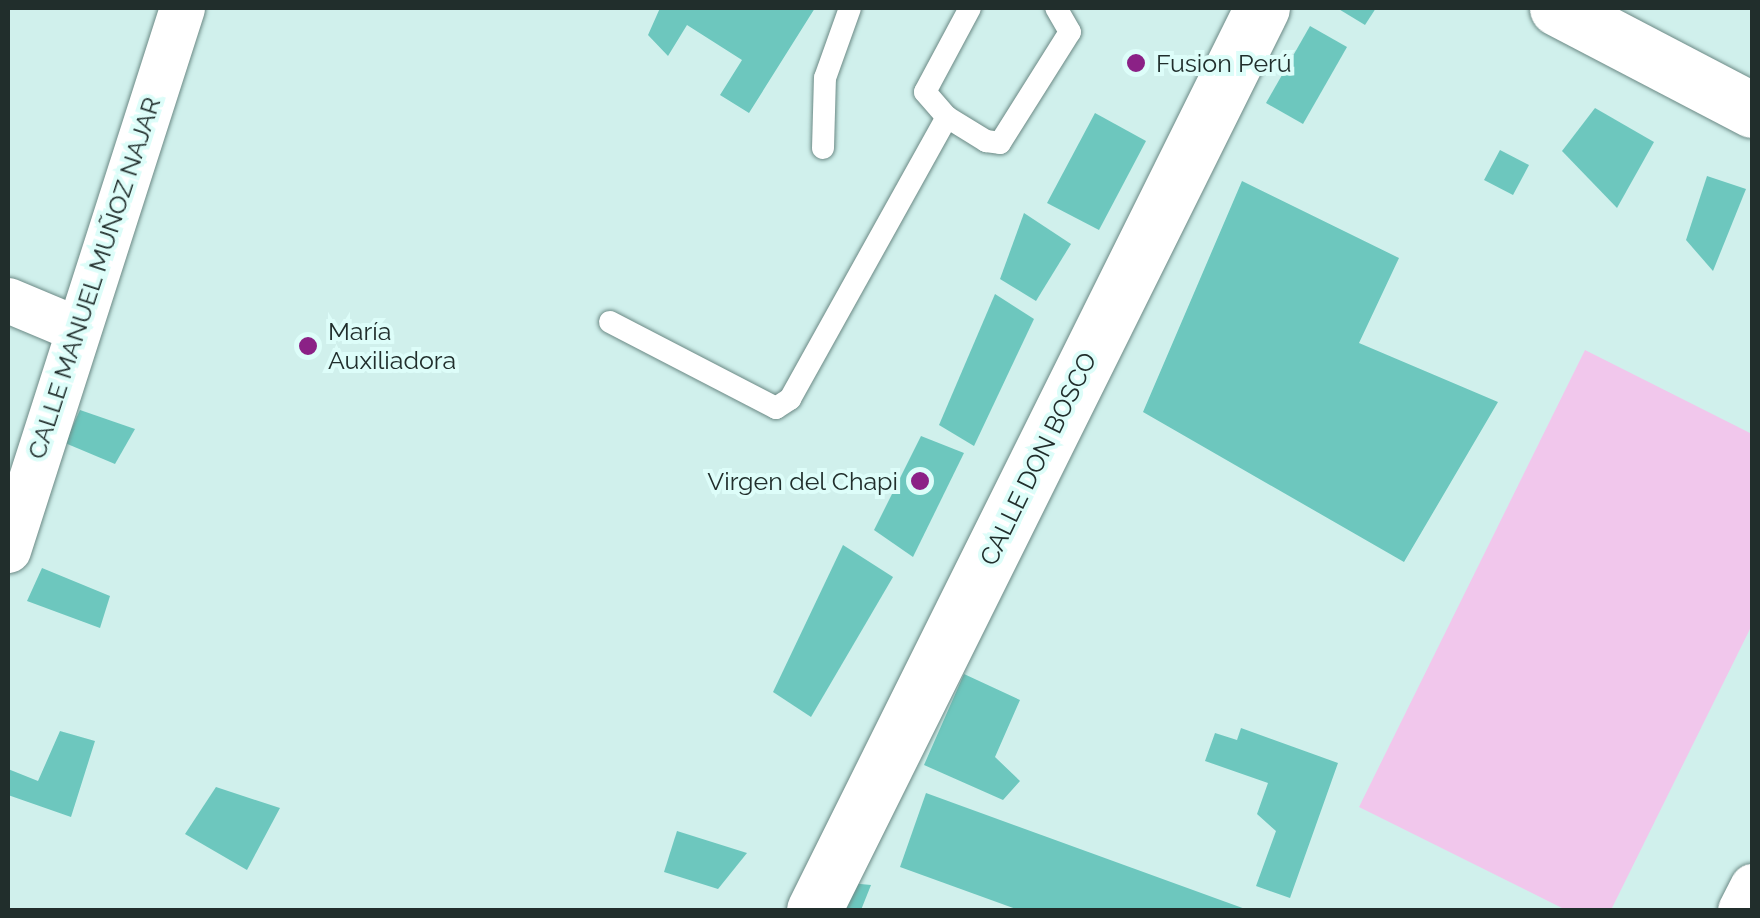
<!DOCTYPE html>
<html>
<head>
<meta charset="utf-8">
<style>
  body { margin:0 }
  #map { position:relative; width:1760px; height:918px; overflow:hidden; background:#d0f0ec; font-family:Raleway,sans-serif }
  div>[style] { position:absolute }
  .green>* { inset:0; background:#f1c7ec }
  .building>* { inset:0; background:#6dc7be }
  .roads { filter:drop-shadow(0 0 2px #6b8985) drop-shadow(0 0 2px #6b8985) }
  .lane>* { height:22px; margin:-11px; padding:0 11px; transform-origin:11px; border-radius:11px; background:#fff }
  .street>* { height:45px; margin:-22.5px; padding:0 22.5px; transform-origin:22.5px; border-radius:22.5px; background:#fff }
  .secondary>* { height:55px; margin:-27.5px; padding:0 27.5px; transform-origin:27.5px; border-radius:27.5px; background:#fff }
  .dots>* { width:28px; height:28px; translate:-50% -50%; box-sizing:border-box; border:5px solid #ddfdf9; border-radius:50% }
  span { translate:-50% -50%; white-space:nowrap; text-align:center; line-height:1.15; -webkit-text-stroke:8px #ddfdf9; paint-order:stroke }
  .poi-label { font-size:25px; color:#212e2c }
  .left { translate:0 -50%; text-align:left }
  .right { translate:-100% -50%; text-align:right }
  .street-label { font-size:25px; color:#212e2c }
  .frame { position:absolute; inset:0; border:10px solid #212e2c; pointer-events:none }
</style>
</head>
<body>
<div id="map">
  <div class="green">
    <i style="clip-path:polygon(1585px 350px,1752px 434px,1752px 625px,1611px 910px,1566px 910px,1359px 807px)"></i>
  </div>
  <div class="building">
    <i style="clip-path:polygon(660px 8px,815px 8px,749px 113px,720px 95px,742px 60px,687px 25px,668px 56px,648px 35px)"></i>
    <i style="clip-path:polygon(1337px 8px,1376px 8px,1365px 25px)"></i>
    <i style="clip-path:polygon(1310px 26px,1347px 47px,1303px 124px,1266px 103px)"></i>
    <i style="clip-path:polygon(1595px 108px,1654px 142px,1617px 208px,1562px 151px)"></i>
    <i style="clip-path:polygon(1095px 113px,1146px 141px,1099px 230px,1047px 203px)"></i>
    <i style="clip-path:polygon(1500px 150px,1529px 165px,1513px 195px,1484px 180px)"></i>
    <i style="clip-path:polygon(1707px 176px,1746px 189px,1713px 271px,1686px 240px)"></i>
    <i style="clip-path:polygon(1242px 181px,1399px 258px,1359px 343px,1498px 402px,1404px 562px,1143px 412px)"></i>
    <i style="clip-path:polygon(1024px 213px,1071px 244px,1036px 301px,1000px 279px)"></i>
    <i style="clip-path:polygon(995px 294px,1034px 319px,974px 446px,939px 425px)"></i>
    <i style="clip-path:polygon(80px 410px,135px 429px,115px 464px,65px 443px)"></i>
    <i style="clip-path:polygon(921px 436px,964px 453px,913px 557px,874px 530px)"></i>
    <i style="clip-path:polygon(843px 545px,893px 577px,811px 717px,773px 692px)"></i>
    <i style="clip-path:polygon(42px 568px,110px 596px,100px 628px,27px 601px)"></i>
    <i style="clip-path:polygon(964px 674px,1020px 700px,995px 757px,1020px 781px,1003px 800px,924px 765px)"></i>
    <i style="clip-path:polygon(1241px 728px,1338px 763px,1290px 898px,1256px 886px,1276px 831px,1257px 814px,1268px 783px,1205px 761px,1215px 733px,1237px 740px)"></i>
    <i style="clip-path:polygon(60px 731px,95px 741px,71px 817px,8px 795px,8px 769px,38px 781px)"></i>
    <i style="clip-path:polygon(216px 787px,280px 808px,247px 870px,185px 834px)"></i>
    <i style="clip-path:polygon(926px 793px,1248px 910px,1019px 910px,900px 867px)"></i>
    <i style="clip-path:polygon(677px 831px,747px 853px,718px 889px,664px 872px)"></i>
    <i style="clip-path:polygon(850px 883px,871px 885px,861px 910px,840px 910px)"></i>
  </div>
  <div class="roads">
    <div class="lane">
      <i style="left:970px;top:8px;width:95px;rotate:118.2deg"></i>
      <i style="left:925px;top:92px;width:33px;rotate:49deg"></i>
      <i style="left:947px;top:117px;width:46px;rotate:31.6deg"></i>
      <i style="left:986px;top:141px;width:14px;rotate:8deg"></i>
      <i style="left:1000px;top:143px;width:131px;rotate:-57.8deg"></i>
      <i style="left:1070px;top:32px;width:28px;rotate:-120deg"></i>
      <i style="left:823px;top:148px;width:70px;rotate:-88.4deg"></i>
      <i style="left:825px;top:78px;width:74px;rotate:-70.3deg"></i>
      <i style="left:610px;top:322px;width:187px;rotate:27.4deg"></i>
      <i style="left:776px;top:408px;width:17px;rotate:-33deg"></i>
      <i style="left:790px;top:399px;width:323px;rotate:-60.9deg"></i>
    </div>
    <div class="street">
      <i style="left:8px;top:300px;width:75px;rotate:22.8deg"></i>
      <i style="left:8px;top:550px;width:569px;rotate:-72.2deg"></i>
      <i style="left:1740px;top:910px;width:27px;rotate:-63deg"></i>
    </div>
    <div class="secondary">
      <i style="left:1557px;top:8px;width:220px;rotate:27.6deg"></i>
      <i style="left:814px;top:910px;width:1007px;rotate:-63.59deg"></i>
    </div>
  </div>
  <div class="dots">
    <i style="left:1136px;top:63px;background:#8b2186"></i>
    <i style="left:308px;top:346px;background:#8b2186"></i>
    <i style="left:920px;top:481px;background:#8b2186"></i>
  </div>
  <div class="poi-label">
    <span class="left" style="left:1156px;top:63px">Fusion Perú</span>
    <span class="left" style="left:328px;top:346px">María<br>Auxiliadora</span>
    <span class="right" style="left:898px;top:481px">Virgen del Chapi</span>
  </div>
  <div class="street-label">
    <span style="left:94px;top:278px;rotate:-72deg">CALLE MANUEL MUÑOZ NAJAR</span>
    <span style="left:1038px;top:459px;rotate:-64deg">CALLE DON BOSCO</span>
  </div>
  <div class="frame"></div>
</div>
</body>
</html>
